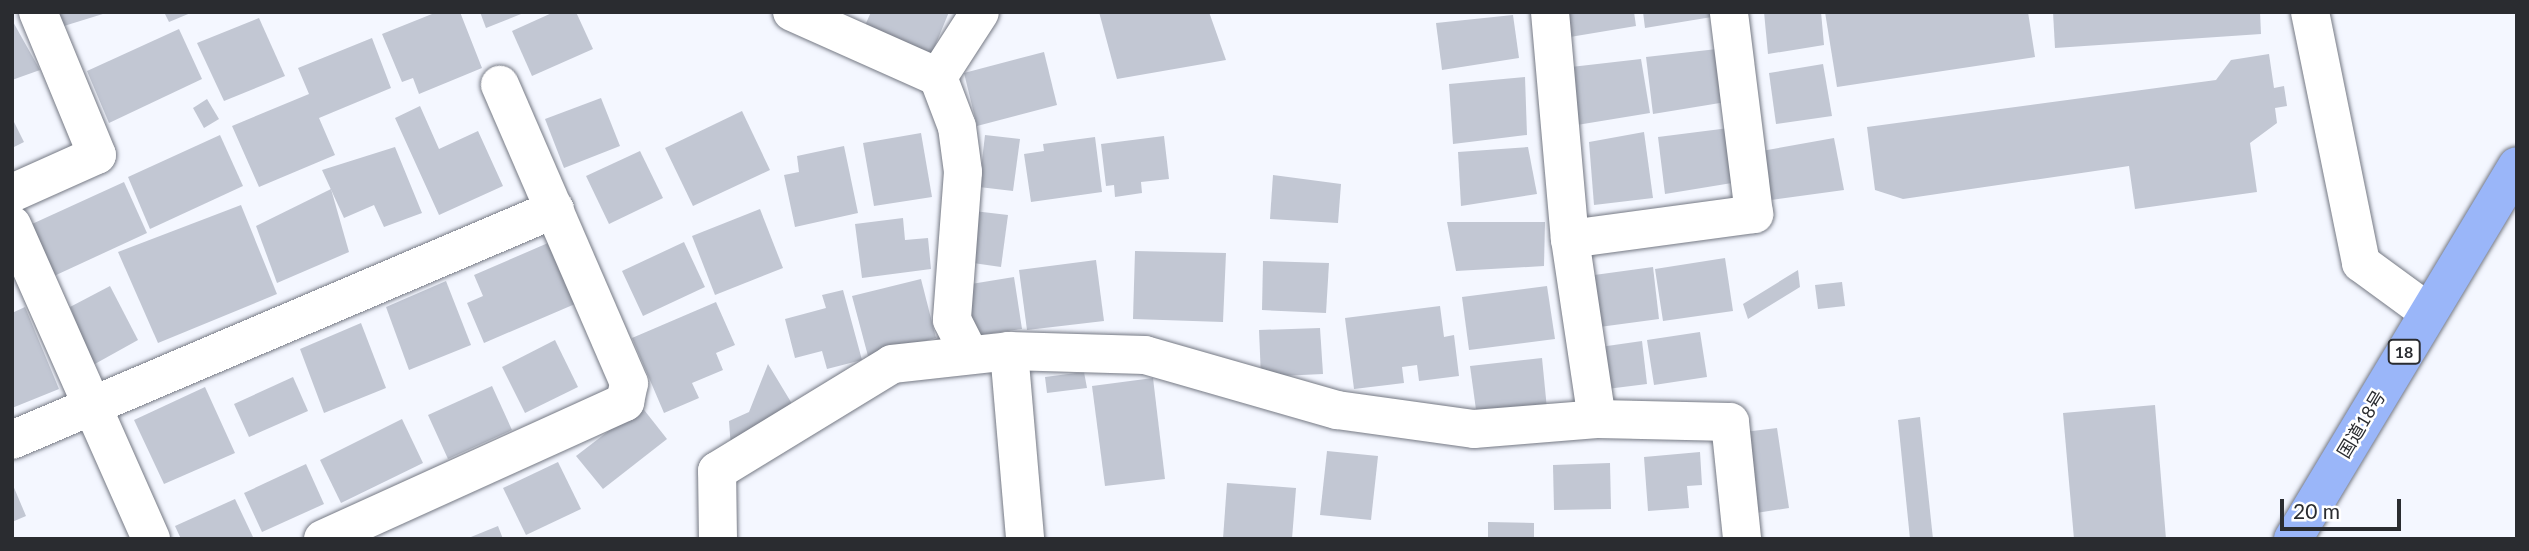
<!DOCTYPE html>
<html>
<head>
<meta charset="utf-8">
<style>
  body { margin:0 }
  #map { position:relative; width:2529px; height:551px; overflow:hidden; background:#f4f7ff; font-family:Lato,"Noto Sans JP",sans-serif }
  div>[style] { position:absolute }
  .building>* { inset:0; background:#c2c7d3 }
  .roads { filter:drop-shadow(0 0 2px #757984) drop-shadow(0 0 2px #757984) }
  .minor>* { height:38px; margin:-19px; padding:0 19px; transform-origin:19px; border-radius:19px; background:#fff }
  .highway>* { height:38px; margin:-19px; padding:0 19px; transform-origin:19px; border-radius:19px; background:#9ab6f9 }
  span { translate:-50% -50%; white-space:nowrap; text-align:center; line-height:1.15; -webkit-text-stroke:5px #fff; paint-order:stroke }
  .shield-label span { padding:2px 5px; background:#fff; border:2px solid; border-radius:5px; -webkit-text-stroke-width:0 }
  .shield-label { font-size:16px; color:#2a2c30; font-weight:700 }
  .street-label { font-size:18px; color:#2a2c30 }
  .frame { position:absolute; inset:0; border:14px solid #2a2c30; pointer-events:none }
  .scale { position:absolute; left:2280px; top:499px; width:121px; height:32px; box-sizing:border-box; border:4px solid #2a2c30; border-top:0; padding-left:9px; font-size:21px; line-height:24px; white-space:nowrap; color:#2a2c30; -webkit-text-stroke:5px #fff; paint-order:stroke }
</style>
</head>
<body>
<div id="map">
  <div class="building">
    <i style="clip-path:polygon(58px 12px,106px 12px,106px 13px,64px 26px)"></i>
    <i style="clip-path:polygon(164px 12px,193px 12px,169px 22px)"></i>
    <i style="clip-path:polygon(437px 12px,460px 12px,482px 68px,419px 94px,413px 78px,402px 82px,382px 34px)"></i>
    <i style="clip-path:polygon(480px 12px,526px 12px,486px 28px)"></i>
    <i style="clip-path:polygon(554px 12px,576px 12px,593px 49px,532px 76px,512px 31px)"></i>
    <i style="clip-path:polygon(871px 12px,949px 12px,930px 58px,863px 30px)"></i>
    <i style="clip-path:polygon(1099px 12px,1209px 12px,1226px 60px,1117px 79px)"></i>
    <i style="clip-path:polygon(1561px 12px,1634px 12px,1636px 26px,1564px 38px)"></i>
    <i style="clip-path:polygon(1643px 12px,1717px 12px,1718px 16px,1645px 28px)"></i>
    <i style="clip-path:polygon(1764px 12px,1821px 12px,1824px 45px,1768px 54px)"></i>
    <i style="clip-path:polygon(1825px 12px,2028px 12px,2035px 57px,1837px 87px)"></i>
    <i style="clip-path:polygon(2053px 12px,2260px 12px,2261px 34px,2055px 48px)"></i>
    <i style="clip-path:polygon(1513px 15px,1519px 58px,1442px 70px,1436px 23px)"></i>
    <i style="clip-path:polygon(259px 18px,285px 76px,224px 101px,197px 43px)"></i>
    <i style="clip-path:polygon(12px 20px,40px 70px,12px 80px)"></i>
    <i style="clip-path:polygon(179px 29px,202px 79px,109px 123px,87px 71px)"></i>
    <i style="clip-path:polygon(372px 38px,391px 88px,319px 118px,335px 155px,259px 187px,232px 126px,309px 94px,298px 68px)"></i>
    <i style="clip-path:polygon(1717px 49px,1726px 102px,1653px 114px,1646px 57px)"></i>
    <i style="clip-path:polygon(1044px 52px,1057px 105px,977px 126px,964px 73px)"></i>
    <i style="clip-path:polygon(2269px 54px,2274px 88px,2284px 86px,2287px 106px,2275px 108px,2277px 123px,2250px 143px,2257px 192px,2135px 209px,2129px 166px,1903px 199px,1875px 190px,1867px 127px,2216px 80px,2231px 60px)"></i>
    <i style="clip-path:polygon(1641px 59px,1650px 113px,1577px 125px,1571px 67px)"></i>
    <i style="clip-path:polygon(1823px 64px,1832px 116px,1776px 124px,1769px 73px)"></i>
    <i style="clip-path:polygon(1525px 77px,1527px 135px,1453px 144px,1449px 84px)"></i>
    <i style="clip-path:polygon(601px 98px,620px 146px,564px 168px,545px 119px)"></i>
    <i style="clip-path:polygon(207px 99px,219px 119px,204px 128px,193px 108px)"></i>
    <i style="clip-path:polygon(420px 106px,439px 149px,478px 131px,503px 186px,439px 215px,395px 118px)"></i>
    <i style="clip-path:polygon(742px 111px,770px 170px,693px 206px,665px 148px)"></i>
    <i style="clip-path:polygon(12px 118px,24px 142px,12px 148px)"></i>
    <i style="clip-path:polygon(1729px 128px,1738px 182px,1665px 194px,1658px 137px)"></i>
    <i style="clip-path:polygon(1644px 132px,1653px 198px,1594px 205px,1589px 142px)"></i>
    <i style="clip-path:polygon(921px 133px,932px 197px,874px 206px,863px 143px)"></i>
    <i style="clip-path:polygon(220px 135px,243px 186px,150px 229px,128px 177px)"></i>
    <i style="clip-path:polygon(985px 135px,1020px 139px,1013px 191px,979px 187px)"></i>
    <i style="clip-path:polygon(1164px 136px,1169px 179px,1141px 182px,1142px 193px,1115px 197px,1114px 185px,1106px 186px,1101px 144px)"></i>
    <i style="clip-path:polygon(1095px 137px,1102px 192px,1031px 202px,1024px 154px,1044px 151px,1043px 144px)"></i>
    <i style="clip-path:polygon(1834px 138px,1844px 190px,1771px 200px,1762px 151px)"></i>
    <i style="clip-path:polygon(844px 146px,858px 213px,795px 227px,784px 175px,799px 172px,797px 156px)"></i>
    <i style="clip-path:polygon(395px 147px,422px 213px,384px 227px,374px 205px,344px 218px,322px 170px)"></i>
    <i style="clip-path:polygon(1528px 147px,1537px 194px,1461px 206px,1458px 152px)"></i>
    <i style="clip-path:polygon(640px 151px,663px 198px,609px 224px,586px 176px)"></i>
    <i style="clip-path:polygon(1273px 175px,1341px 184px,1338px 223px,1270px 219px)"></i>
    <i style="clip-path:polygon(124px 182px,147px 233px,54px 276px,32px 224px)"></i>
    <i style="clip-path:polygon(331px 189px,349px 252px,277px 283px,256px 226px)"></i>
    <i style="clip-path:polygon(241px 205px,277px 294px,158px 343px,118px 252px)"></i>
    <i style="clip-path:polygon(760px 209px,783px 268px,715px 295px,692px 236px)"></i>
    <i style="clip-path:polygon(974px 211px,1008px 215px,1001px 267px,966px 262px)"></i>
    <i style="clip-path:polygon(903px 218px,905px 240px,928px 238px,931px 269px,862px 278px,855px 224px)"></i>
    <i style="clip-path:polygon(1447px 222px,1545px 222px,1544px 266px,1456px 271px)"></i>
    <i style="clip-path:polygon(684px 242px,705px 287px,643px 316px,622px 271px)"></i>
    <i style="clip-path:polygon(548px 243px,575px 304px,484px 343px,467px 303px,483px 296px,474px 275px)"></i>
    <i style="clip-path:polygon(1135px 251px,1226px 253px,1223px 322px,1133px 319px)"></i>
    <i style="clip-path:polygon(1725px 258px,1733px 311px,1663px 321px,1655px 269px)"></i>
    <i style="clip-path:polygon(1096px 260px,1104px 321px,1027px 330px,1019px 270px)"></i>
    <i style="clip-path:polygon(1263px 261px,1329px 263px,1326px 313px,1262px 310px)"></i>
    <i style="clip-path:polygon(1653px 267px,1659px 319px,1592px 328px,1587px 276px)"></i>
    <i style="clip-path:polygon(1798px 270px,1800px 287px,1748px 319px,1743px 304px)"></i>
    <i style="clip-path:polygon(1014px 277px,1022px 329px,973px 336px,965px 285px)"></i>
    <i style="clip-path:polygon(921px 279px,936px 338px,868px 356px,852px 296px)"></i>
    <i style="clip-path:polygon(446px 281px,471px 345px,409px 370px,386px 307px)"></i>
    <i style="clip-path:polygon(1842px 282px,1845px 306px,1818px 309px,1815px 285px)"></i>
    <i style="clip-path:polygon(110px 286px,138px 340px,93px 365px,70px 307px)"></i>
    <i style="clip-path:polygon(1547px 286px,1555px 339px,1469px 350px,1462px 297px)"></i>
    <i style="clip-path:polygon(843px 290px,862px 360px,827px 369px,822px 351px,795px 358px,785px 319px,826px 308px,822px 295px)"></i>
    <i style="clip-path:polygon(716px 302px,735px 345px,716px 353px,723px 370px,692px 383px,699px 398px,664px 413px,632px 338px)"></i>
    <i style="clip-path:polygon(1440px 306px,1444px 337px,1454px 335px,1459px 376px,1419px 381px,1417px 365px,1402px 367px,1404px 383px,1354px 389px,1345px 318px)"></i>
    <i style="clip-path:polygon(25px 307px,59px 389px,12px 408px,12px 313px)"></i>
    <i style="clip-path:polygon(361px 323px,386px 388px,324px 413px,300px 349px)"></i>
    <i style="clip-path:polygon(1320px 328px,1323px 374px,1261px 377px,1259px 330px)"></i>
    <i style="clip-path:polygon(1700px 332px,1707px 377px,1654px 385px,1647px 340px)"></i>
    <i style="clip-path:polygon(555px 340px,578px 387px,525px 413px,502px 367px)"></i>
    <i style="clip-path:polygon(1642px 341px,1647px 384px,1599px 390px,1593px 348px)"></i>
    <i style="clip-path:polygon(1542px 358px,1547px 409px,1477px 417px,1470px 366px)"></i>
    <i style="clip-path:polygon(768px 364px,797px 412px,731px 449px,729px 421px,749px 412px)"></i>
    <i style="clip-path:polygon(1084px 372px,1087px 388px,1047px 393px,1045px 377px)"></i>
    <i style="clip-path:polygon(293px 377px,308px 411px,249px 437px,234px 404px)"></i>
    <i style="clip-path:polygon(1153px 378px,1165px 479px,1105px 486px,1092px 386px)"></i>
    <i style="clip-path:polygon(492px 386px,512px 430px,448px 459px,428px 415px)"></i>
    <i style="clip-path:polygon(205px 387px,235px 453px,164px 484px,134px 420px)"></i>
    <i style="clip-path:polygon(2155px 405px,2166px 539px,2074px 539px,2063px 413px)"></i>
    <i style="clip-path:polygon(641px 406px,667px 439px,603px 489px,576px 456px)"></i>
    <i style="clip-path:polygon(1920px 417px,1933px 539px,1910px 539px,1898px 420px)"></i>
    <i style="clip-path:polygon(402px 419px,423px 463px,341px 503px,320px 460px)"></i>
    <i style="clip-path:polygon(1777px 428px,1789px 508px,1756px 513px,1744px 432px)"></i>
    <i style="clip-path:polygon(1327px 451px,1378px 456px,1371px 520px,1320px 515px)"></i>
    <i style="clip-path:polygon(1700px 452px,1702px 485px,1687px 486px,1689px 508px,1648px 511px,1644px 457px)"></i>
    <i style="clip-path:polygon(558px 462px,581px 509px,526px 535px,503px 488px)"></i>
    <i style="clip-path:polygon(1610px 463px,1611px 509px,1554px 510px,1553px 465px)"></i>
    <i style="clip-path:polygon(306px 464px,324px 504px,262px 532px,244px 493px)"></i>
    <i style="clip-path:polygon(12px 483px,26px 516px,12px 522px)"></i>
    <i style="clip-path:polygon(1227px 483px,1296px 488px,1292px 539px,1223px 539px)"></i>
    <i style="clip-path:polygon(235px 499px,253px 537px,181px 539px,175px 526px)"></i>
    <i style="clip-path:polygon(1488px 522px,1534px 523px,1534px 539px,1488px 539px)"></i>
    <i style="clip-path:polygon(498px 526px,503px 539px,466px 539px)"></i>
  </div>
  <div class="roads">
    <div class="minor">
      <i style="left:792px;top:12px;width:160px;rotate:24deg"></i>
      <i style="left:938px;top:77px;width:53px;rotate:69.2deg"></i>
      <i style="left:957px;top:127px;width:45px;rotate:82.4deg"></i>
      <i style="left:963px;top:172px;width:148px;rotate:94.3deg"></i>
      <i style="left:952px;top:320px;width:38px;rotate:63deg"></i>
      <i style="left:1550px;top:12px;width:228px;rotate:85deg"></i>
      <i style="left:1570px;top:239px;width:182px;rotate:81.5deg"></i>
      <i style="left:2310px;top:12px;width:256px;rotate:78.5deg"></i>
      <i style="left:2361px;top:263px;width:83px;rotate:36.2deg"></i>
      <i style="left:938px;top:77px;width:77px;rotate:-57.1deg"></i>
      <i style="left:12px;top:193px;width:93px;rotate:-24.1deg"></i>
      <i style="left:97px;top:155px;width:155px;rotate:-112.4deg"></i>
      <i style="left:12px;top:225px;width:343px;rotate:66.1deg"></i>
      <i style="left:1570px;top:239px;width:186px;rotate:-7.7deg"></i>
      <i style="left:1754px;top:214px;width:204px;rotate:-97.1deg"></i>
      <i style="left:1009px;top:351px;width:189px;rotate:85.1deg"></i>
      <i style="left:12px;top:440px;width:590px;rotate:-23.05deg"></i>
      <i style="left:323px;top:539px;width:332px;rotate:-24.4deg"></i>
      <i style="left:625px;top:402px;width:19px;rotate:-78deg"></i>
      <i style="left:629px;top:383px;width:325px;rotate:-113.4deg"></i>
      <i style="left:718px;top:539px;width:68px;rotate:-90.8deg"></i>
      <i style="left:717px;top:471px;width:205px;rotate:-31.4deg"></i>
      <i style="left:892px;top:364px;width:118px;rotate:-6.3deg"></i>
      <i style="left:1009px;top:351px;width:136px;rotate:1.7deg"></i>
      <i style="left:1145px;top:355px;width:200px;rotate:16deg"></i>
      <i style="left:1337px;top:410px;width:138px;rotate:7.9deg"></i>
      <i style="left:1474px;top:429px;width:123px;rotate:-4.6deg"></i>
      <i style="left:1597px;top:419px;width:133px;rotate:1.3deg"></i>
      <i style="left:1730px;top:422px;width:118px;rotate:84.1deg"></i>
    </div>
    <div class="highway">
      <i style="left:2293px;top:539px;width:435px;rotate:-59deg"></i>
    </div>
  </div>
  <div class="shield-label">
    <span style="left:2404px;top:352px">18</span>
  </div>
  <div class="street-label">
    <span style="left:2361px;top:424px;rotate:-59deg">国道18号</span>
  </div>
  <div class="frame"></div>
  <div class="scale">20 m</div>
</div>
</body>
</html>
